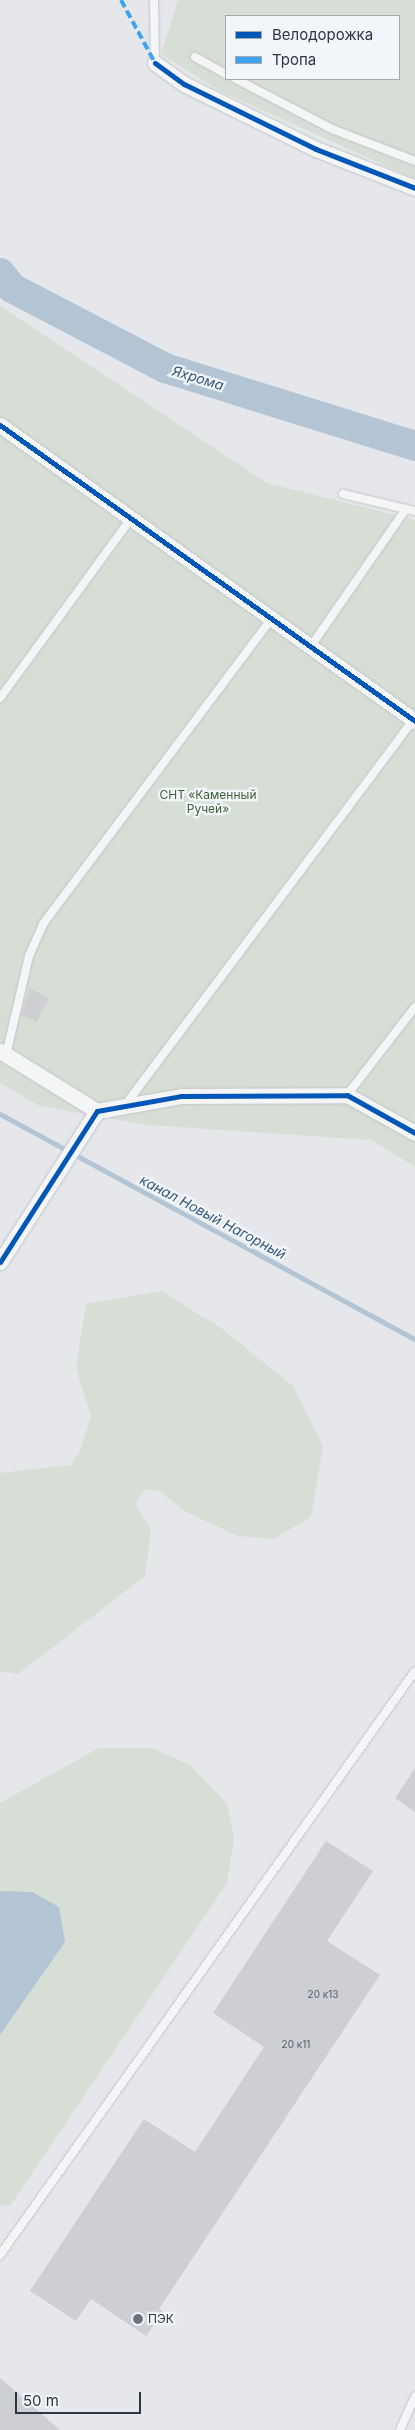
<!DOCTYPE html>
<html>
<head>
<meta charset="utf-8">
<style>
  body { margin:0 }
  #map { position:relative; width:415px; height:2430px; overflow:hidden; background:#e5e7ea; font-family:Inter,sans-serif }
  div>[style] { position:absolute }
  .green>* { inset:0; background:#d6ded5 }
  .water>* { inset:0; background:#b3c5d5 }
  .stream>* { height:5px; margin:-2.5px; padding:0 2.5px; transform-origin:2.5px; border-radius:2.5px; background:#b3c5d5 }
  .river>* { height:30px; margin:-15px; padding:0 15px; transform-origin:15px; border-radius:15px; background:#b3c5d5 }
  .building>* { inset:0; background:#cdcfd3 }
  .roads { filter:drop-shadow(0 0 1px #c3c5c8) drop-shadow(0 0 1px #c3c5c8) }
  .service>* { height:8px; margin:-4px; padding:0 4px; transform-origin:4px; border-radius:4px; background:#f4f5f7 }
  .minor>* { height:15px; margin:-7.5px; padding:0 7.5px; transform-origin:7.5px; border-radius:7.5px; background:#f4f5f7 }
  .quiet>* { height:4px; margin-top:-2px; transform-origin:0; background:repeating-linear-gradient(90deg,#3ea3ec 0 8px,transparent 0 12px) }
  .cycleway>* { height:5px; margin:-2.5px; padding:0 2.5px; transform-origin:2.5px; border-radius:2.5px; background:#0057b8 }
  .dots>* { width:14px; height:14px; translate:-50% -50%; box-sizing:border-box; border:2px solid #f3f6f9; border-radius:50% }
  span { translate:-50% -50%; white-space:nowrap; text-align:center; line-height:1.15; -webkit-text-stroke:4.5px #f3f6f9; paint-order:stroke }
  .number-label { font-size:10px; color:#545c69 }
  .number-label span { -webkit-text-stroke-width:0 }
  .park-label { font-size:12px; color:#416137 }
  .poi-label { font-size:12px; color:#2a3545 }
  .left { translate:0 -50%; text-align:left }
  .water-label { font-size:14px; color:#32577a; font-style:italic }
  .legend { position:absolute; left:225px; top:15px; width:175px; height:65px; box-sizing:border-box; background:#f3f6f9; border:1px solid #a3a9b1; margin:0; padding:6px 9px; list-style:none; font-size:15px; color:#2a3545 }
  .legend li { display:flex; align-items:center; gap:10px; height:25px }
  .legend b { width:25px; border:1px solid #a3a9b1 }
  .scale { position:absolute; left:15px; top:2392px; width:126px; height:22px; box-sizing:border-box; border:2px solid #2a3545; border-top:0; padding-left:6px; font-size:15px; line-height:18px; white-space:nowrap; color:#2a3545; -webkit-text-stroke:4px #f3f6f9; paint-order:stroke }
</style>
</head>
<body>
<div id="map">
  <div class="green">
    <i style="clip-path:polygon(evenodd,178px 0,415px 0,415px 179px,218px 90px,161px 54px,178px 0,226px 16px,399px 16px,399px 79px,226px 79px,226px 16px)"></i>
    <i style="clip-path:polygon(0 306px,267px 483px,415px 520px,415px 1167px,372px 1140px,147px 1125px,40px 1106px,0 1083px)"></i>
    <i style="clip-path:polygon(161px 1291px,221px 1328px,293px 1386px,323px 1446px,311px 1517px,273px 1539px,238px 1536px,186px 1512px,160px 1491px,145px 1489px,135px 1504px,151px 1530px,145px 1576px,18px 1674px,0 1671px,0 1473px,71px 1465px,81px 1449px,91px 1416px,76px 1368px,86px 1304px)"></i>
    <i style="clip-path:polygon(99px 1748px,152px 1748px,190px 1765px,227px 1804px,234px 1839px,227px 1883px,10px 2206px,0 2205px,0 2035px,65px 1942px,0 1892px,0 1803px)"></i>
  </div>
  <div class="water">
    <i style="clip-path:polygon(0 1891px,32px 1892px,59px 1907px,65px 1942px,0 2035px)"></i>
  </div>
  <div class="stream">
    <i style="left:0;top:1114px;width:472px;rotate:28.5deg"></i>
  </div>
  <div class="river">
    <i style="left:0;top:273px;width:19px;rotate:51deg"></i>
    <i style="left:12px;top:288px;width:173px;rotate:27.6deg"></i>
    <i style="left:165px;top:368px;width:262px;rotate:17.3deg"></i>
  </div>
  <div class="building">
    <i style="clip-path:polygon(30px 989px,49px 998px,37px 1022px,21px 1015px)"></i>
    <i style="clip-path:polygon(415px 1768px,415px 1812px,395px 1798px)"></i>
    <i style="clip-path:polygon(326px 1841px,373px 1871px,327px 1941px,380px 1975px,159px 2309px,163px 2312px,146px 2336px,91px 2299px,76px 2321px,30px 2291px,144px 2119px,195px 2152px,264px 2047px,213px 2013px)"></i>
    <i style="clip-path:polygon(0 2378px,60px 2430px,0 2430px)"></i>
  </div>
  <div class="roads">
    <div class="service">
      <i style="left:154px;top:0;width:63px;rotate:89.1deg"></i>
      <i style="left:195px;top:57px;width:35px;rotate:29deg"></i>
      <i style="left:236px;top:79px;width:108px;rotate:27.5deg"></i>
      <i style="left:332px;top:129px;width:89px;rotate:21.1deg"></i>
      <i style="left:343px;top:494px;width:74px;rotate:13.3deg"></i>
      <i style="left:311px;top:646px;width:167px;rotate:-55.3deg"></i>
      <i style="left:0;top:698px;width:224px;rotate:-53.9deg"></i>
      <i style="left:6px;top:1055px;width:102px;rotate:-76.9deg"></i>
      <i style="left:29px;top:956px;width:35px;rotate:-66deg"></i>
      <i style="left:43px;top:924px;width:382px;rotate:-53.2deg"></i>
      <i style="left:347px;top:1095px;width:111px;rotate:-52.3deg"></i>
      <i style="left:126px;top:1104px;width:479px;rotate:-53.2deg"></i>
      <i style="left:0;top:2255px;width:716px;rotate:-54.6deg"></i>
      <i style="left:400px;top:2430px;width:37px;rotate:-66deg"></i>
    </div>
    <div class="minor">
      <i style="left:155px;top:63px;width:36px;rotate:36deg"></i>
      <i style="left:184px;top:84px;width:147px;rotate:26.2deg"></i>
      <i style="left:316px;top:149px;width:106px;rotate:21.5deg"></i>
      <i style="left:0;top:425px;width:510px;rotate:35.5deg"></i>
      <i style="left:0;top:1051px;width:114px;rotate:31.7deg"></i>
      <i style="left:0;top:1262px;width:179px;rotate:-57.3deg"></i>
      <i style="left:97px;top:1111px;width:85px;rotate:-10.1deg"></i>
      <i style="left:181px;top:1096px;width:166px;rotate:-0.3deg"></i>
      <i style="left:347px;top:1095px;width:78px;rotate:29.2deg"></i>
    </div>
  </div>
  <div class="quiet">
    <i style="left:121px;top:0;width:72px;rotate:61.6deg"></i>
  </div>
  <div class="cycleway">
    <i style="left:155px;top:63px;width:36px;rotate:36deg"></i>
    <i style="left:184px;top:84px;width:147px;rotate:26.2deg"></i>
    <i style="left:316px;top:149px;width:106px;rotate:21.5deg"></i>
    <i style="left:0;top:425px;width:510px;rotate:35.5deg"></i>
    <i style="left:0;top:1262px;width:179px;rotate:-57.3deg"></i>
    <i style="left:97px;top:1111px;width:85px;rotate:-10.1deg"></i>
    <i style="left:181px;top:1096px;width:166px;rotate:-0.3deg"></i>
    <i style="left:347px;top:1095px;width:78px;rotate:29.2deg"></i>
  </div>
  <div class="dots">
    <i style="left:138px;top:2319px;background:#6b737f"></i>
  </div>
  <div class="number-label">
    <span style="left:323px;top:1995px">20 к13</span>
    <span style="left:296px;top:2045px">20 к11</span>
  </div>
  <div class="park-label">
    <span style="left:208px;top:802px">СНТ «Каменный<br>Ручей»</span>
  </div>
  <div class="poi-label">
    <span class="left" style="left:148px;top:2319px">ПЭК</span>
  </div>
  <div class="water-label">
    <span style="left:198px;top:378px;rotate:17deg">Яхрома</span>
    <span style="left:213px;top:1217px;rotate:28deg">канал Новый Нагорный</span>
  </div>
  <ul class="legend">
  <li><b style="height:6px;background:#0057b8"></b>Велодорожка</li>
  <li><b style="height:6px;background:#3ea3ec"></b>Тропа</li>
  </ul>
  <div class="scale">50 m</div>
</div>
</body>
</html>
